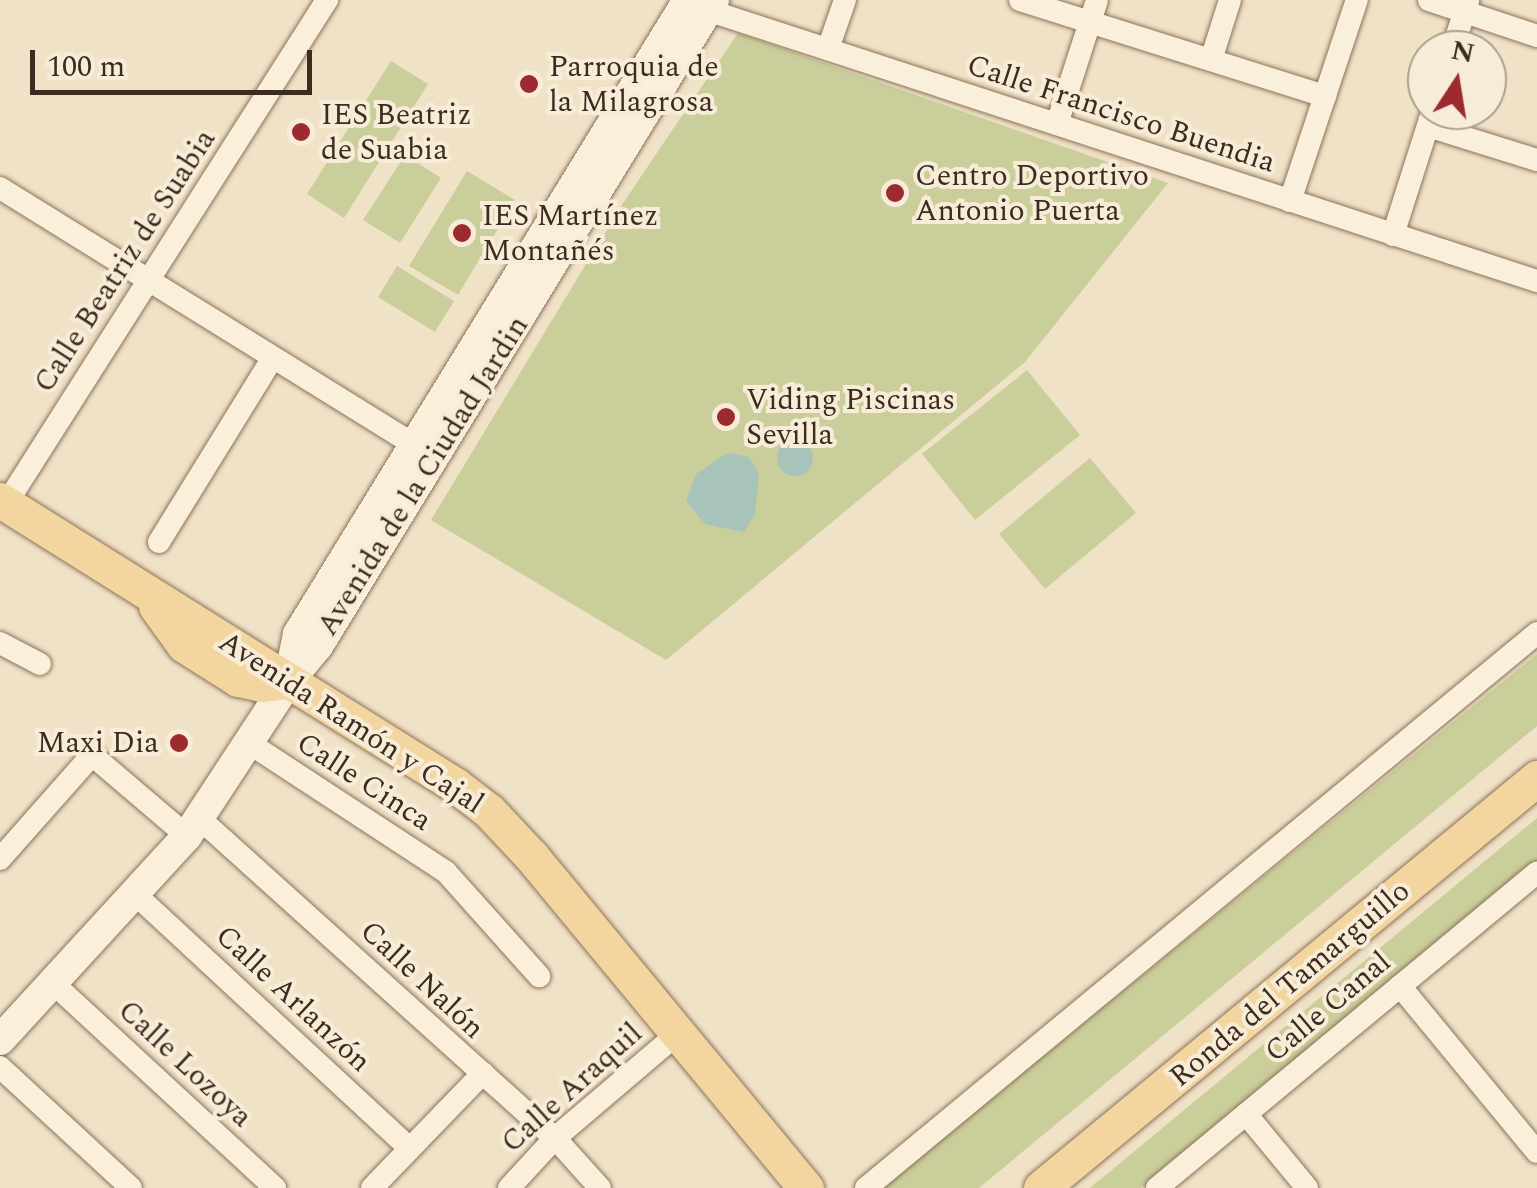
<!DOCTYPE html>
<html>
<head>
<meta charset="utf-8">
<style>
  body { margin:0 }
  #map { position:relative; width:1537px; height:1188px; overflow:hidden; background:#f0e2c7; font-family:Spectral,serif }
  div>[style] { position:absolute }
  .green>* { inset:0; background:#cace9a }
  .water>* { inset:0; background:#a8c3ba }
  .round { border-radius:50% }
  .roads { filter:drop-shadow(0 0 2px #8c735b) drop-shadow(0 0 2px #8c735b) }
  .street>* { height:22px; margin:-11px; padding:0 11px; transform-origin:11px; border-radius:11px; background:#faefdb }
  .secondary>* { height:30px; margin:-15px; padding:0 15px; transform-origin:15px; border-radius:15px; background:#faefdb }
  .primary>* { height:35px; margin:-17.5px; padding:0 17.5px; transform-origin:17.5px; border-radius:17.5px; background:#f3d59f }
  .dots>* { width:28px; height:28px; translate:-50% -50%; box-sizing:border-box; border:5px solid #f7ecd7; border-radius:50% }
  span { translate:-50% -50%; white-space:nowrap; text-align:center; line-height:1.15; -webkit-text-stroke:8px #f7ecd7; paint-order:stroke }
  .poi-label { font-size:30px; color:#3c2c20 }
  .left { translate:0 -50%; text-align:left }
  .right { translate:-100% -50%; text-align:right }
  .street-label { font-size:30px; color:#3c2c20 }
  .north { position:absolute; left:1407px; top:30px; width:100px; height:100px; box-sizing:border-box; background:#f7ecd7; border:2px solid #ac9f8e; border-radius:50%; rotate:12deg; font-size:28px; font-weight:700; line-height:40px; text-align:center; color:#3c2c20 }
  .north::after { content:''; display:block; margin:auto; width:35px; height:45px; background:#9d2a2f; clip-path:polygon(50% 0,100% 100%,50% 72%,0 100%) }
  .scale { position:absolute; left:30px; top:50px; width:282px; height:45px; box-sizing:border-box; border:5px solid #3c2c20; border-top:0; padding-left:12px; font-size:30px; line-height:35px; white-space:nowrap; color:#3c2c20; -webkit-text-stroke:8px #f7ecd7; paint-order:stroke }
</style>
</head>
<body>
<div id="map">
  <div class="green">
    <i style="clip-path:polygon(738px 33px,1168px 183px,1025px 362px,666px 660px,431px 520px,623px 203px)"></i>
    <i style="clip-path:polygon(391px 61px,428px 84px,344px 218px,307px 194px)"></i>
    <i style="clip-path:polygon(405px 155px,441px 178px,400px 243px,363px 220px)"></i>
    <i style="clip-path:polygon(467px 171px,515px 200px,458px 295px,409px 266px)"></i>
    <i style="clip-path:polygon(397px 266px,454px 301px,435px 332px,378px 297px)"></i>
    <i style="clip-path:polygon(1027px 370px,1080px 435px,975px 520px,922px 454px)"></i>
    <i style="clip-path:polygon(1090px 458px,1136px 513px,1045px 589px,999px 534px)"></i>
    <i style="clip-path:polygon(1537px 654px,1537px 726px,979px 1188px,881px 1188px)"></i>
    <i style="clip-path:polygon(1537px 818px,1537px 861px,1141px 1188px,1090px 1188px)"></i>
  </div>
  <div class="water">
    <i class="round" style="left:777px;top:440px;width:36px;height:36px"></i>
    <i style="clip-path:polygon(727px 453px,749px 457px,759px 473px,755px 514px,744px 532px,705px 524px,686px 501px,696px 474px)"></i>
  </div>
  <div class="roads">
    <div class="street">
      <i style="left:1020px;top:0;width:320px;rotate:17.5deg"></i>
      <i style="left:1429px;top:0;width:114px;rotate:18.4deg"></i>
      <i style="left:695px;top:6px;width:886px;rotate:18.09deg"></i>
      <i style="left:828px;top:49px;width:52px;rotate:-70.9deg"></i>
      <i style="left:1452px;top:50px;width:52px;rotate:-71.9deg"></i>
      <i style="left:1211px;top:60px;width:63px;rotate:-72.4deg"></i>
      <i style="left:1057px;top:124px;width:130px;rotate:-72.1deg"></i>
      <i style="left:1428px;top:126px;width:114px;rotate:17.3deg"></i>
      <i style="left:0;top:188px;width:488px;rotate:31.8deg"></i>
      <i style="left:1290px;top:201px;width:212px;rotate:-71.6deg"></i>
      <i style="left:1393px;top:235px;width:131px;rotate:-72.3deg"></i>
      <i style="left:6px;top:504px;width:598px;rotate:-57.51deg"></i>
      <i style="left:159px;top:542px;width:215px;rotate:-58.3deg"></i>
      <i style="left:0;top:643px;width:45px;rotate:27.7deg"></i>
      <i style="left:249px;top:743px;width:235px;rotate:33.2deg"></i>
      <i style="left:446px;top:872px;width:140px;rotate:48.2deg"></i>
      <i style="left:199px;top:818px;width:479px;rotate:42deg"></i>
      <i style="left:555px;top:1138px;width:67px;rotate:48deg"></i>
      <i style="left:0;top:859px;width:139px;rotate:-48.5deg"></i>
      <i style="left:92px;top:755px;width:125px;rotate:40.5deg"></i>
      <i style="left:135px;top:894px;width:374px;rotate:42.8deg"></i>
      <i style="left:54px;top:984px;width:301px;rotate:42.7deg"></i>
      <i style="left:1400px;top:986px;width:215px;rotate:50.5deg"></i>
      <i style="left:0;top:1067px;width:178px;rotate:42.7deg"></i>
      <i style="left:1246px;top:1114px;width:96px;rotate:50.5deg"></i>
      <i style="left:372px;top:1188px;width:160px;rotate:-46deg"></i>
      <i style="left:509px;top:1188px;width:68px;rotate:-47.4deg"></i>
      <i style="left:555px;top:1138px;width:160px;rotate:-40.4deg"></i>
      <i style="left:866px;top:1188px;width:871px;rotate:-39.59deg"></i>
      <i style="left:1157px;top:1188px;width:494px;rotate:-39.7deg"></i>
    </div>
    <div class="secondary">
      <i style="left:289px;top:678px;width:45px;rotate:-78.4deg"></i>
      <i style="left:298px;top:634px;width:744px;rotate:-58.4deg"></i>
      <i style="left:0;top:1040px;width:277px;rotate:-47.5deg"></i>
      <i style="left:187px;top:836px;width:186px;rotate:-56.7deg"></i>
      <i style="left:289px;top:681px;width:45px;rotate:-50.4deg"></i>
      <i style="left:318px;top:646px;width:758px;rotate:-58.49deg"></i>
    </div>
    <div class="primary">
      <i style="left:0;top:500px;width:537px;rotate:32.06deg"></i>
      <i style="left:455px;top:785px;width:43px;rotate:37.4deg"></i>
      <i style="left:489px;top:811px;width:63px;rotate:46.9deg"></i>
      <i style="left:532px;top:857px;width:430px;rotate:50.4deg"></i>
      <i style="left:156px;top:606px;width:48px;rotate:54.3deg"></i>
      <i style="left:184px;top:645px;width:64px;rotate:32.2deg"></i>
      <i style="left:238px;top:679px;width:24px;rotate:12deg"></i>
      <i style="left:261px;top:684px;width:27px;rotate:-6deg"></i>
      <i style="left:1041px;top:1188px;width:644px;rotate:-39.58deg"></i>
    </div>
  </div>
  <div class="dots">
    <i style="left:529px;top:84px;background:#9d2a2f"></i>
    <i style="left:301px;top:132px;background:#9d2a2f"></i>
    <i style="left:895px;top:193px;background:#9d2a2f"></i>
    <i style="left:462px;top:233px;background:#9d2a2f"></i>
    <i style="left:726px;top:417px;background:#9d2a2f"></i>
    <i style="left:179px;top:743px;background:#9d2a2f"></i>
  </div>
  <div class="poi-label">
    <span class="left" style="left:549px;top:84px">Parroquia de<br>la Milagrosa</span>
    <span class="left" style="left:321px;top:132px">IES Beatriz<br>de Suabia</span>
    <span class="left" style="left:915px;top:193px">Centro Deportivo<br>Antonio Puerta</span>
    <span class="left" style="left:482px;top:233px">IES Martínez<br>Montañés</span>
    <span class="left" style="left:746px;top:417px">Viding Piscinas<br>Sevilla</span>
    <span class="right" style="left:159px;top:743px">Maxi Dia</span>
  </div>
  <div class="street-label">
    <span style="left:1121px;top:114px;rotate:18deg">Calle Francisco Buendia</span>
    <span style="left:125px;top:261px;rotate:-57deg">Calle Beatriz de Suabia</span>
    <span style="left:423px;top:476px;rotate:-58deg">Avenida de la Ciudad Jardin</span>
    <span style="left:351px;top:723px;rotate:33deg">Avenida Ramón y Cajal</span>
    <span style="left:364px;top:782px;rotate:33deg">Calle Cinca</span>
    <span style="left:422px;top:980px;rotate:43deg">Calle Nalón</span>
    <span style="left:1290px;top:984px;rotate:-40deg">Ronda del Tamarguillo</span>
    <span style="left:293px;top:999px;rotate:43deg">Calle Arlanzón</span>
    <span style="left:1328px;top:1007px;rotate:-40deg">Calle Canal</span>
    <span style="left:185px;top:1064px;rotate:43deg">Calle Lozoya</span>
    <span style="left:572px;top:1088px;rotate:-42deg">Calle Araquil</span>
  </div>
  <div class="north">N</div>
  <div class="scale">100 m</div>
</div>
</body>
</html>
